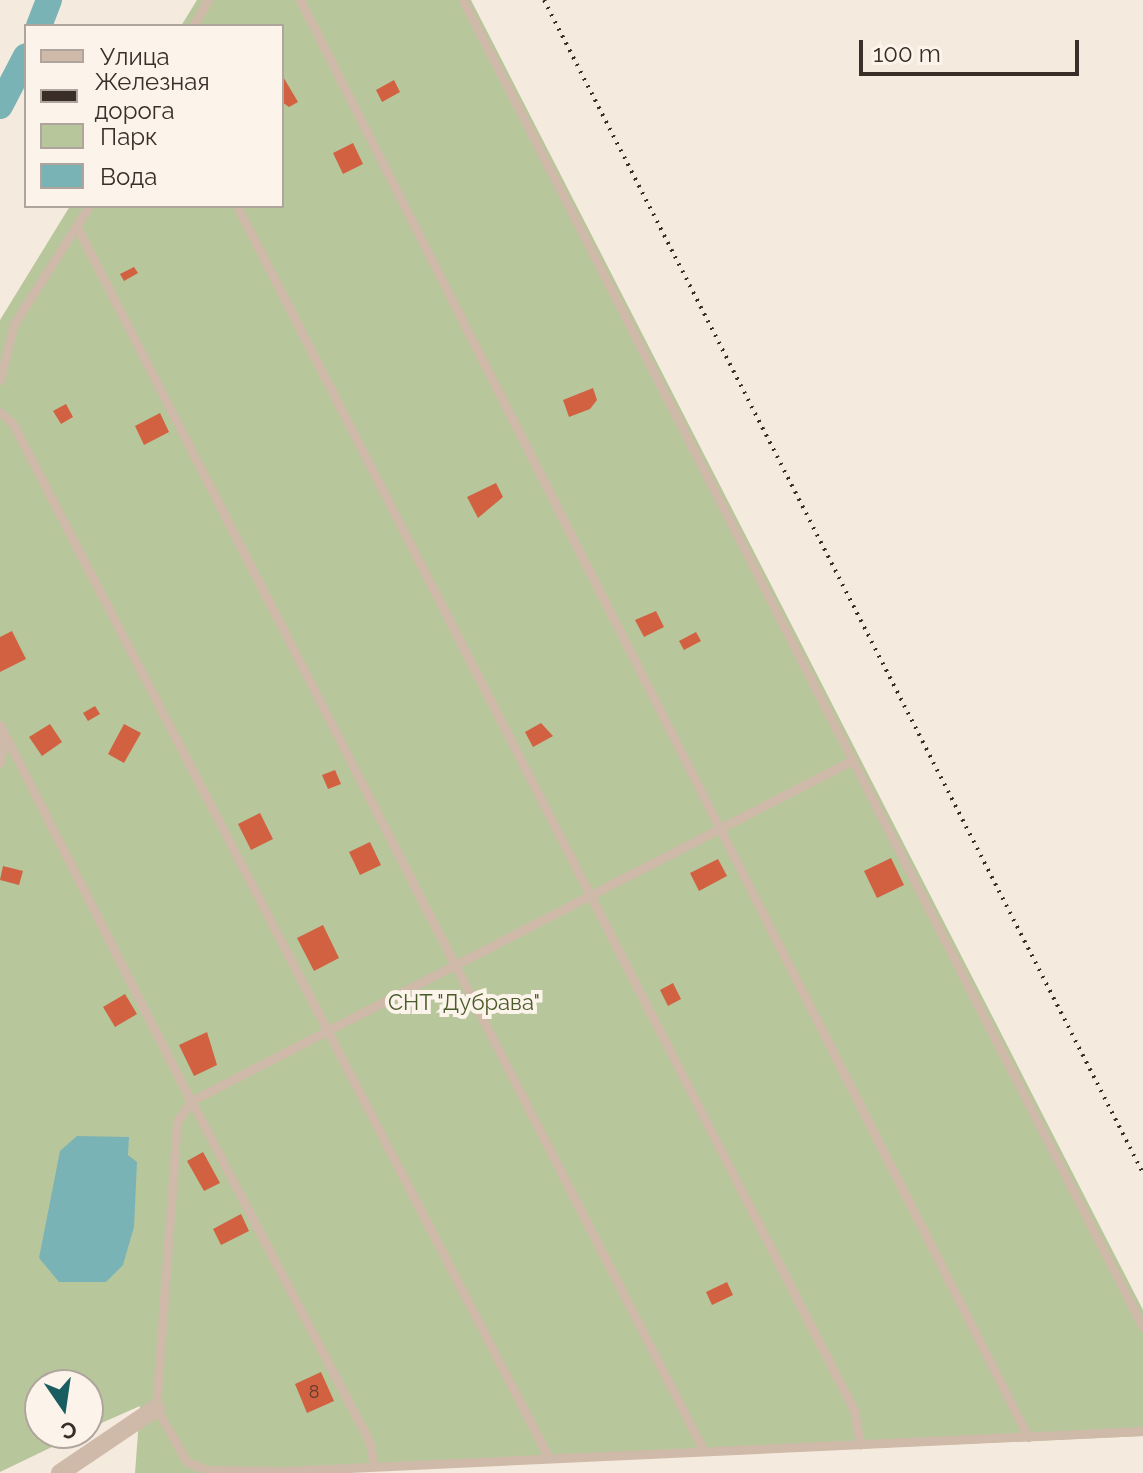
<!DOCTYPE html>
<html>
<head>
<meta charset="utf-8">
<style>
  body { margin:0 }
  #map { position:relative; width:1143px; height:1473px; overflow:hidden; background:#f5eade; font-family:Raleway,sans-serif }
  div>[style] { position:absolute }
  .green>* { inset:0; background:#b8c69c }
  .water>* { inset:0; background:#7ab3b5 }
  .river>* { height:26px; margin:-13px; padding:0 13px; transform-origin:13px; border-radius:13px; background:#7ab3b5 }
  .building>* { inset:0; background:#d16140 }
  .lane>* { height:9px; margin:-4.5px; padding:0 4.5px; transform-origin:4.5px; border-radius:4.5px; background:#cfb9a8 }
  .street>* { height:18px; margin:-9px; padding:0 9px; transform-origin:9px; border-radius:9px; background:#cfb9a8 }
  .rail>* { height:4px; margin-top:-2px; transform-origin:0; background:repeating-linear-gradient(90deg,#3b2e29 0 2px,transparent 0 8px) }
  span { translate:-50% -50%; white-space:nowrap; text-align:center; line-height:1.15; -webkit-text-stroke:8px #fcf4eb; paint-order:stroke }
  .number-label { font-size:18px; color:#603b2f }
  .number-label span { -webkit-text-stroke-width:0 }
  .park-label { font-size:22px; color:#4a5c2a }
  .legend { position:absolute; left:24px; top:24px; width:260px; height:184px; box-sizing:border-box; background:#fcf4eb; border:2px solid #afa59d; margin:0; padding:10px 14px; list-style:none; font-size:24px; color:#3b2e29 }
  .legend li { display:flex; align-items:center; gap:16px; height:40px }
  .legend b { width:40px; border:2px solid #afa59d }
  .north { position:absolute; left:24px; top:1369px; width:80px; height:80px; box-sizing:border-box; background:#fcf4eb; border:2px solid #afa59d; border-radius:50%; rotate:167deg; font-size:22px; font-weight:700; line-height:32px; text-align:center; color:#3b2e29 }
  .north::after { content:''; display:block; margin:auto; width:28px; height:36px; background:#1a5d61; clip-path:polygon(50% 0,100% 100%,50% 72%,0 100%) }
  .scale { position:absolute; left:859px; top:40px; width:220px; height:36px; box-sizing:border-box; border:4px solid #3b2e29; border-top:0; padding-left:10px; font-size:24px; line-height:28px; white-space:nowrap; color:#3b2e29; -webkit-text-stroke:6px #fcf4eb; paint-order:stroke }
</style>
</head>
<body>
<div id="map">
  <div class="green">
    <i style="clip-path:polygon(197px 0,471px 0,1143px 1310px,1143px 1436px,308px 1473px,135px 1473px,140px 1406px,88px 1429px,88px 1385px,40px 1385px,40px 1433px,81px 1433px,0 1472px,0 320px,70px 206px,282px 206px,282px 26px,181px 26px)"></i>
  </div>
  <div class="water">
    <i style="clip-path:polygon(77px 1136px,129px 1137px,128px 1155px,137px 1162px,134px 1227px,123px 1265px,106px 1282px,59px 1282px,39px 1258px,60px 1151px)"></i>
  </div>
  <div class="river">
    <i style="left:39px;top:26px;width:28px;rotate:-69deg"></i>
    <i style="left:0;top:106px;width:56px;rotate:-62.5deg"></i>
  </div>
  <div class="building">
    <i style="clip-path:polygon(282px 75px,298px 102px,289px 107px,282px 102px)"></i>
    <i style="clip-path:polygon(394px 80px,400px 92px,382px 102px,376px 90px)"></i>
    <i style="clip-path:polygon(353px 143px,363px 164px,343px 174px,333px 153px)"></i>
    <i style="clip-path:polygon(134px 267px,138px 273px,124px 281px,120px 274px)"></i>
    <i style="clip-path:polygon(593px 388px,597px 400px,590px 409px,569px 417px,563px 400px)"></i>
    <i style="clip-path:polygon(66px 404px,73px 417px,61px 424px,53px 411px)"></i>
    <i style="clip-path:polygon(160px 413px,169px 432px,144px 445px,135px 426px)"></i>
    <i style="clip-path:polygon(496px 483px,503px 497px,478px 518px,467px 497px)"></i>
    <i style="clip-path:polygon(656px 611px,664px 627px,644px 637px,635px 620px)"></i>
    <i style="clip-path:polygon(12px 631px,26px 659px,0 672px,0 637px)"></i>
    <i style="clip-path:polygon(696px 632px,701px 641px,684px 650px,679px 641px)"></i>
    <i style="clip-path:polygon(95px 706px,100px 714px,88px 721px,83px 713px)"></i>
    <i style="clip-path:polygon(541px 723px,553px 736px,533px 747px,525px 732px)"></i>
    <i style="clip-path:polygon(50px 724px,62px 742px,42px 756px,29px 737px)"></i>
    <i style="clip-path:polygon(124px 724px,141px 733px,124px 763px,108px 754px)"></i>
    <i style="clip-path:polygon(335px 770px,341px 784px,328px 789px,322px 775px)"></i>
    <i style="clip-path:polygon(260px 813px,273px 839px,251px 850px,238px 824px)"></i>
    <i style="clip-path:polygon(370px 842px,381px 865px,360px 875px,349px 852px)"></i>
    <i style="clip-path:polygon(891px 858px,904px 885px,877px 898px,864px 871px)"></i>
    <i style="clip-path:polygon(718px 859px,727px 876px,699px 891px,690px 873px)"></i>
    <i style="clip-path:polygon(3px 866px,23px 871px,19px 885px,0 880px)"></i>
    <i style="clip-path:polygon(323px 925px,339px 958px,314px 971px,297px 938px)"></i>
    <i style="clip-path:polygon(673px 983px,681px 999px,668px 1006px,660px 990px)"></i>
    <i style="clip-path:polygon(125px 994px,137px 1014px,115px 1027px,103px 1007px)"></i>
    <i style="clip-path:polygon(207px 1032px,217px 1065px,194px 1076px,179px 1045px)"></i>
    <i style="clip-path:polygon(203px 1152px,220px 1183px,204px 1191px,187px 1161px)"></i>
    <i style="clip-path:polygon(241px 1214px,249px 1231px,221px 1245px,213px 1229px)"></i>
    <i style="clip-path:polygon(727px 1282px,733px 1295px,712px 1305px,706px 1292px)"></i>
    <i style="clip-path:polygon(321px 1372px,334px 1401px,307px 1413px,295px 1384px)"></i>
  </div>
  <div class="lane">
    <i style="left:300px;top:0;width:1611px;rotate:63.13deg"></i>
    <i style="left:463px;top:0;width:1491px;rotate:62.87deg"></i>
    <i style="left:193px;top:26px;width:30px;rotate:-60deg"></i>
    <i style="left:237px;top:206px;width:1353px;rotate:62.87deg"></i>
    <i style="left:854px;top:1410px;width:35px;rotate:80deg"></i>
    <i style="left:77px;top:227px;width:1375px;rotate:62.88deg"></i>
    <i style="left:0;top:380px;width:58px;rotate:-76deg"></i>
    <i style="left:14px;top:324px;width:140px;rotate:-57.6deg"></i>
    <i style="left:0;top:412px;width:18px;rotate:43deg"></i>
    <i style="left:13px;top:424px;width:1165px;rotate:62.6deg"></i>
    <i style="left:0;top:725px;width:422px;rotate:63.1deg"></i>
    <i style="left:191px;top:1101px;width:25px;rotate:124deg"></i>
    <i style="left:177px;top:1122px;width:287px;rotate:94.2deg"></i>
    <i style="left:156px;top:1408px;width:62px;rotate:60.1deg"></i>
    <i style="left:187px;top:1462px;width:22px;rotate:22deg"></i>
    <i style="left:207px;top:1470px;width:77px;rotate:0.7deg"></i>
    <i style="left:284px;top:1471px;width:860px;rotate:-2.67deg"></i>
    <i style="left:0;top:763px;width:27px;rotate:-82deg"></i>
    <i style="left:374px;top:1466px;width:25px;rotate:-101deg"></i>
    <i style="left:369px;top:1441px;width:384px;rotate:-117.6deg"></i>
    <i style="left:191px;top:1101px;width:742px;rotate:-27.26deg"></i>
  </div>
  <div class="street">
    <i style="left:60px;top:1473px;width:116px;rotate:-34.1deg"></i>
  </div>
  <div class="rail">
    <i style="left:544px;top:0;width:1317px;rotate:62.95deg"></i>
  </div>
  <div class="number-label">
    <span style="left:314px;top:1392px">8</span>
  </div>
  <div class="park-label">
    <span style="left:464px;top:1003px">СНТ "Дубрава"</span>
  </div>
  <ul class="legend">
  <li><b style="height:10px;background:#cfb9a8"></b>Улица</li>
  <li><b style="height:10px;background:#3b2e29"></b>Железная дорога</li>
  <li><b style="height:22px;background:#b8c69c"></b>Парк</li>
  <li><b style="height:22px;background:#7ab3b5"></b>Вода</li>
  </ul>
  <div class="north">С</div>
  <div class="scale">100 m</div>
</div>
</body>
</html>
